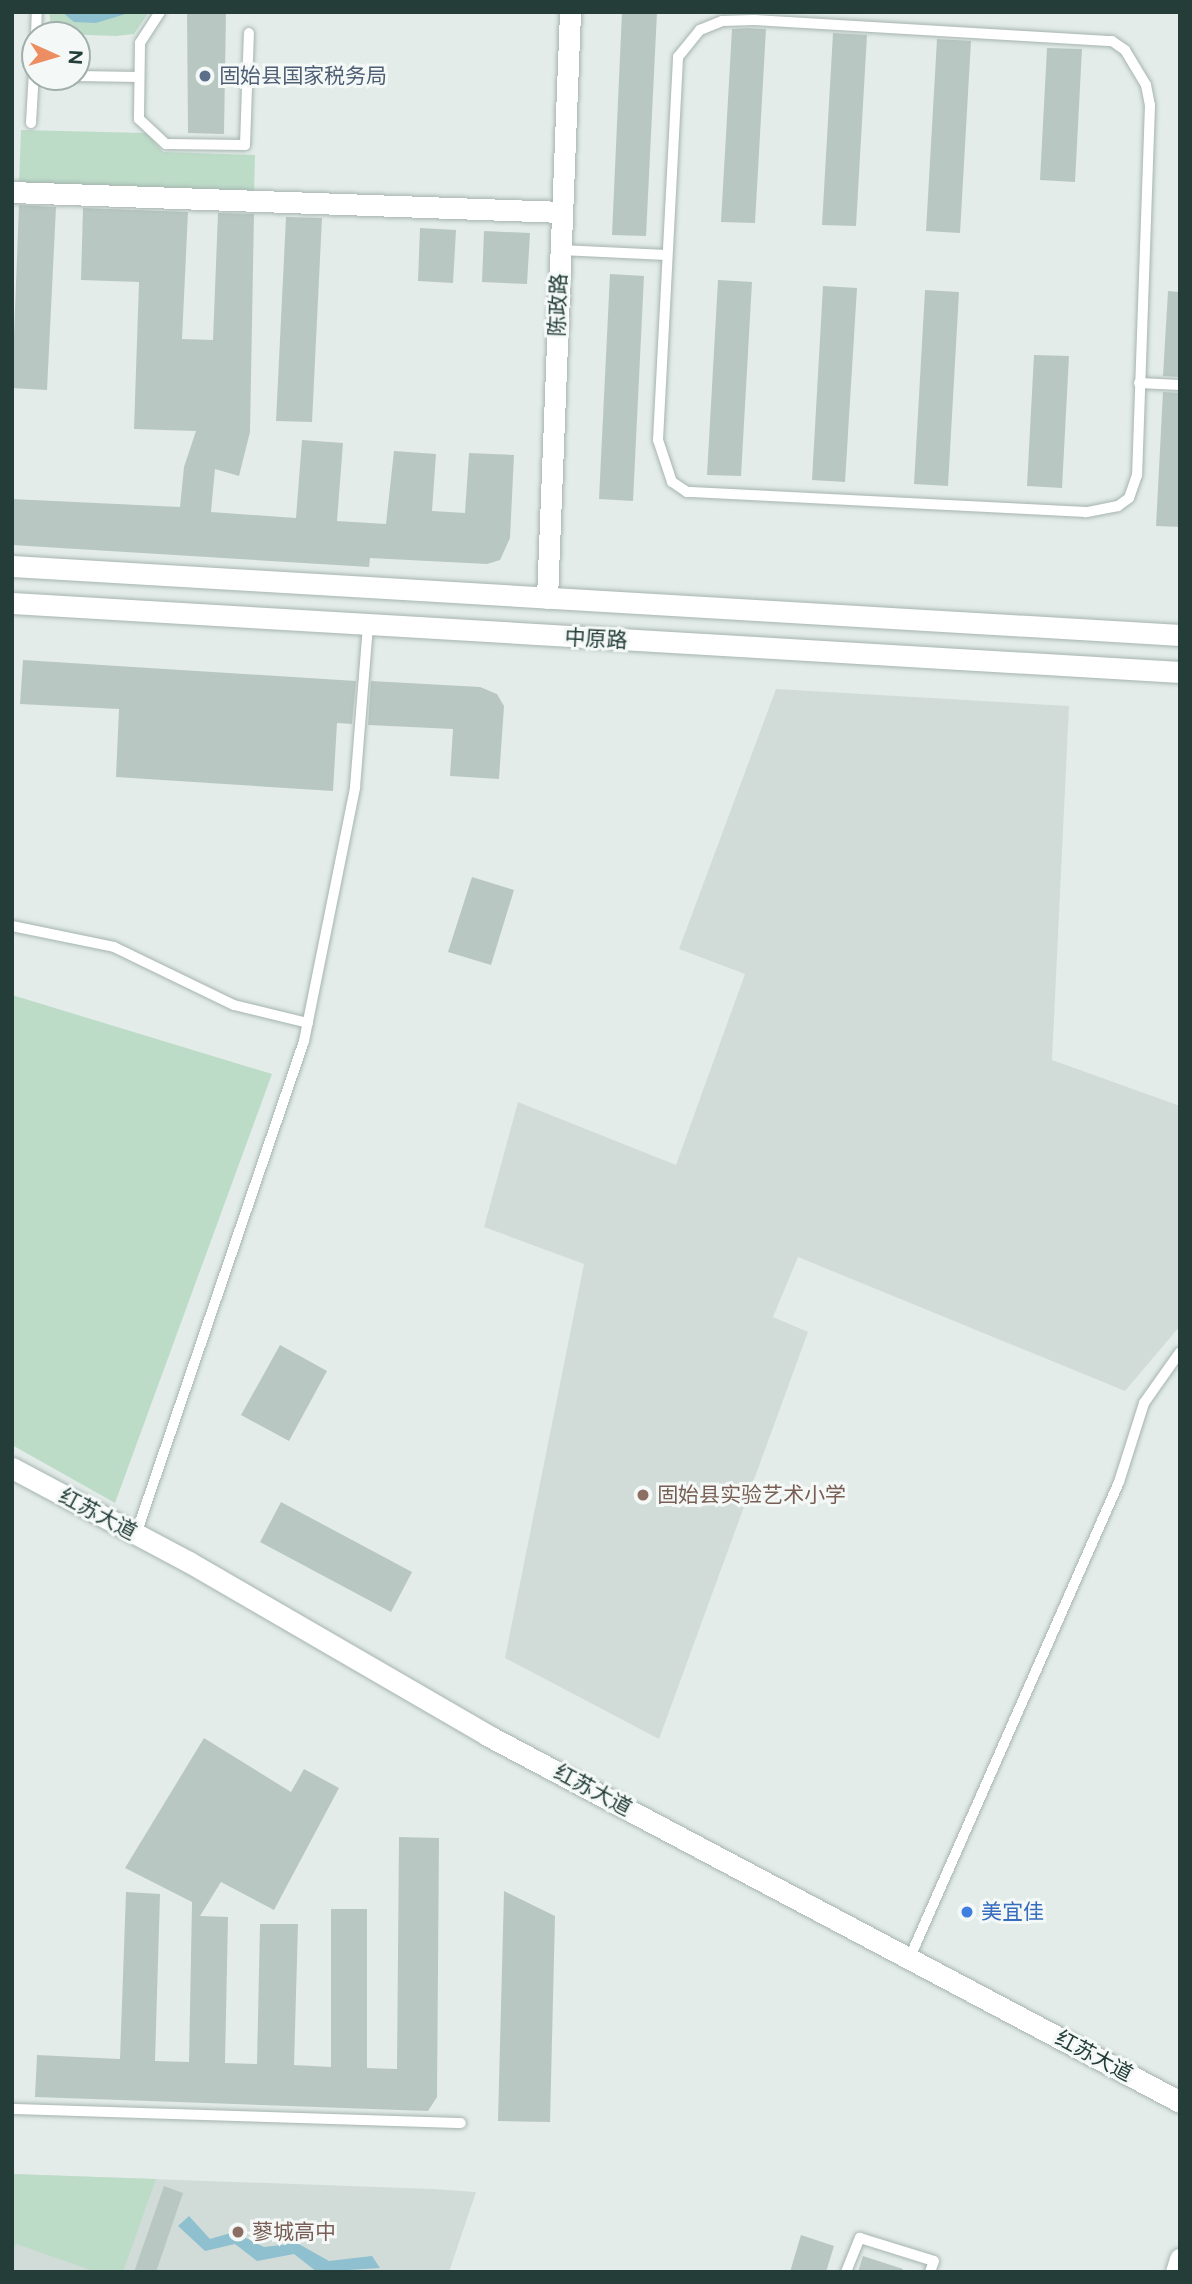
<!DOCTYPE html>
<html>
<head>
<meta charset="utf-8">
<style>
  body { margin:0 }
  #map { position:relative; width:1192px; height:2284px; overflow:hidden; background:#e3ece9; font-family:Figtree,"Noto Sans SC",sans-serif }
  div>[style] { position:absolute }
  .built>* { inset:0; background:#d1dcd8 }
  .green>* { inset:0; background:#bddcc8 }
  .water>* { inset:0; background:#8ec0cf }
  .building>* { inset:0; background:#b9c7c2 }
  .roads { filter:drop-shadow(0 0 2px #a6b4b0) drop-shadow(0 0 2px #a6b4b0) }
  .service>* { height:10px; margin:-5px; padding:0 5px; transform-origin:5px; border-radius:5px; background:#fff }
  .minor>* { height:21px; margin:-10.5px; padding:0 10.5px; transform-origin:10.5px; border-radius:10.5px; background:#fff }
  .tertiary>* { height:21px; margin:-10.5px; padding:0 10.5px; transform-origin:10.5px; border-radius:10.5px; background:#fff }
  .secondary>* { height:21px; margin:-10.5px; padding:0 10.5px; transform-origin:10.5px; border-radius:10.5px; background:#fff }
  .dots>* { width:19px; height:19px; translate:-50% -50%; box-sizing:border-box; border:4px solid #f4f9f7; border-radius:50% }
  span { translate:-50% -50%; white-space:nowrap; text-align:center; line-height:1.15; -webkit-text-stroke:6px #f4f9f7; paint-order:stroke }
  .service-label { font-size:21px; color:#4e5e75 }
  .left { translate:0 -50%; text-align:left }
  .street-label { font-size:21px; color:#243d38 }
  .education-label { font-size:21px; color:#785e54 }
  .shop-label { font-size:21px; color:#366cbe }
  .frame { position:absolute; inset:0; border:14px solid #243d38; pointer-events:none }
  .north { position:absolute; left:21px; top:21px; width:70px; height:70px; box-sizing:border-box; background:#f4f9f7; border:2px solid #a1aeab; border-radius:50%; rotate:94deg; font-size:19px; font-weight:700; line-height:28px; text-align:center; color:#243d38 }
  .north::after { content:''; display:block; margin:auto; width:24px; height:32px; background:#ec8d62; clip-path:polygon(50% 0,100% 100%,50% 72%,0 100%) }
</style>
</head>
<body>
<div id="map">
  <div class="built">
    <i style="clip-path:polygon(776px 689px,1069px 706px,1052px 1060px,1180px 1106px,1180px 1326px,1125px 1391px,798px 1257px,773px 1317px,808px 1332px,659px 1739px,505px 1658px,584px 1264px,484px 1227px,518px 1102px,676px 1165px,745px 974px,679px 949px)"></i>
    <i style="clip-path:polygon(12px 2174px,433px 2189px,476px 2192px,449px 2272px,12px 2272px)"></i>
  </div>
  <div class="green">
    <i style="clip-path:polygon(49px 12px,149px 12px,134px 34px,116px 36px,60px 34px,51px 25px)"></i>
    <i style="clip-path:polygon(21px 130px,146px 133px,163px 152px,255px 155px,254px 194px,19px 184px)"></i>
    <i style="clip-path:polygon(12px 995px,272px 1074px,115px 1503px,12px 1445px)"></i>
    <i style="clip-path:polygon(12px 2174px,156px 2179px,123px 2272px,96px 2272px,16px 2244px,12px 2252px)"></i>
  </div>
  <div class="water">
    <i style="clip-path:polygon(62px 12px,132px 12px,96px 23px,74px 22px)"></i>
    <i style="clip-path:polygon(189px 2216px,210px 2239px,234px 2232px,264px 2247px,297px 2243px,329px 2261px,372px 2256px,380px 2268px,317px 2272px,294px 2254px,257px 2261px,235px 2244px,205px 2251px,178px 2226px)"></i>
  </div>
  <div class="building">
    <i style="clip-path:polygon(187px 12px,226px 12px,224px 134px,188px 133px)"></i>
    <i style="clip-path:polygon(622px 12px,657px 12px,646px 236px,612px 235px)"></i>
    <i style="clip-path:polygon(748px 28px,766px 29px,755px 223px,721px 222px,732px 29px)"></i>
    <i style="clip-path:polygon(833px 33px,867px 35px,856px 226px,822px 225px)"></i>
    <i style="clip-path:polygon(937px 39px,971px 41px,960px 233px,926px 231px)"></i>
    <i style="clip-path:polygon(1047px 48px,1082px 49px,1075px 182px,1040px 180px)"></i>
    <i style="clip-path:polygon(19px 205px,56px 207px,47px 390px,12px 388px)"></i>
    <i style="clip-path:polygon(83px 208px,188px 212px,182px 339px,213px 340px,218px 213px,254px 214px,250px 432px,239px 476px,215px 469px,211px 512px,296px 518px,302px 440px,343px 443px,337px 521px,386px 524px,394px 451px,436px 454px,432px 511px,465px 513px,469px 453px,514px 455px,510px 538px,500px 560px,487px 564px,370px 558px,369px 567px,12px 545px,12px 499px,180px 507px,184px 467px,196px 431px,134px 429px,139px 282px,81px 280px)"></i>
    <i style="clip-path:polygon(286px 217px,322px 218px,312px 422px,276px 421px)"></i>
    <i style="clip-path:polygon(420px 228px,456px 230px,453px 283px,418px 281px)"></i>
    <i style="clip-path:polygon(484px 231px,530px 233px,527px 284px,482px 282px)"></i>
    <i style="clip-path:polygon(610px 274px,644px 276px,633px 501px,599px 499px)"></i>
    <i style="clip-path:polygon(718px 280px,752px 282px,741px 476px,707px 475px)"></i>
    <i style="clip-path:polygon(823px 286px,857px 288px,845px 482px,812px 480px)"></i>
    <i style="clip-path:polygon(925px 290px,959px 292px,948px 486px,914px 484px)"></i>
    <i style="clip-path:polygon(1168px 291px,1180px 292px,1180px 377px,1163px 376px)"></i>
    <i style="clip-path:polygon(1034px 355px,1069px 356px,1062px 488px,1027px 486px)"></i>
    <i style="clip-path:polygon(1163px 392px,1180px 393px,1180px 527px,1156px 526px)"></i>
    <i style="clip-path:polygon(23px 660px,356px 681px,352px 724px,337px 723px,333px 791px,116px 777px,119px 709px,20px 704px)"></i>
    <i style="clip-path:polygon(371px 681px,480px 687px,497px 694px,504px 706px,499px 779px,450px 776px,453px 729px,368px 725px)"></i>
    <i style="clip-path:polygon(472px 877px,514px 890px,491px 965px,448px 952px)"></i>
    <i style="clip-path:polygon(280px 1345px,327px 1371px,289px 1441px,241px 1415px)"></i>
    <i style="clip-path:polygon(281px 1502px,412px 1572px,391px 1612px,260px 1542px)"></i>
    <i style="clip-path:polygon(204px 1738px,291px 1792px,304px 1769px,339px 1788px,274px 1910px,221px 1882px,200px 1916px,228px 1917px,225px 2063px,257px 2064px,260px 1924px,298px 1924px,294px 2065px,331px 2067px,331px 1909px,367px 1909px,367px 2068px,397px 2069px,399px 1837px,439px 1838px,437px 2097px,428px 2111px,35px 2097px,37px 2055px,120px 2059px,126px 1892px,160px 1894px,155px 2061px,189px 2062px,192px 1902px,125px 1868px)"></i>
    <i style="clip-path:polygon(504px 1891px,555px 1916px,550px 2122px,498px 2121px)"></i>
    <i style="clip-path:polygon(164px 2186px,183px 2193px,156px 2272px,134px 2272px)"></i>
    <i style="clip-path:polygon(801px 2235px,834px 2246px,826px 2272px,790px 2272px)"></i>
    <i style="clip-path:polygon(863px 2256px,903px 2269px,902px 2272px,858px 2272px)"></i>
  </div>
  <div class="roads">
    <div class="service">
      <i style="left:160px;top:12px;width:37px;rotate:123deg"></i>
      <i style="left:140px;top:43px;width:76px;rotate:90.8deg"></i>
      <i style="left:139px;top:119px;width:37px;rotate:43deg"></i>
      <i style="left:166px;top:144px;width:79px;rotate:0.7deg"></i>
      <i style="left:245px;top:145px;width:112px;rotate:-88deg"></i>
      <i style="left:754px;top:20px;width:359px;rotate:3.4deg"></i>
      <i style="left:1112px;top:41px;width:16px;rotate:35deg"></i>
      <i style="left:1125px;top:50px;width:41px;rotate:59deg"></i>
      <i style="left:1146px;top:85px;width:20px;rotate:79deg"></i>
      <i style="left:1150px;top:105px;width:370px;rotate:92deg"></i>
      <i style="left:1137px;top:475px;width:24px;rotate:109deg"></i>
      <i style="left:1129px;top:498px;width:14px;rotate:144deg"></i>
      <i style="left:1118px;top:506px;width:33px;rotate:169deg"></i>
      <i style="left:1086px;top:512px;width:400px;rotate:-177.1deg"></i>
      <i style="left:687px;top:492px;width:18px;rotate:-146deg"></i>
      <i style="left:672px;top:482px;width:44px;rotate:-108.4deg"></i>
      <i style="left:658px;top:440px;width:384px;rotate:-87deg"></i>
      <i style="left:678px;top:57px;width:35px;rotate:-51deg"></i>
      <i style="left:700px;top:30px;width:24px;rotate:-22deg"></i>
      <i style="left:722px;top:21px;width:32px;rotate:-2deg"></i>
      <i style="left:36px;top:35px;width:23px;rotate:-88deg"></i>
      <i style="left:77px;top:76px;width:62px;rotate:0.9deg"></i>
      <i style="left:31px;top:123px;width:69px;rotate:-86.7deg"></i>
      <i style="left:560px;top:250px;width:107px;rotate:2.7deg"></i>
      <i style="left:1139px;top:383px;width:41px;rotate:2.8deg"></i>
      <i style="left:12px;top:926px;width:104px;rotate:11.6deg"></i>
      <i style="left:114px;top:947px;width:133px;rotate:25.8deg"></i>
      <i style="left:234px;top:1005px;width:76px;rotate:13.7deg"></i>
      <i style="left:136px;top:1534px;width:521px;rotate:-71.18deg"></i>
      <i style="left:304px;top:1041px;width:259px;rotate:-78.6deg"></i>
      <i style="left:355px;top:787px;width:161px;rotate:-85.4deg"></i>
      <i style="left:910px;top:1957px;width:519px;rotate:-66.25deg"></i>
      <i style="left:1119px;top:1482px;width:83px;rotate:-72.4deg"></i>
      <i style="left:1144px;top:1403px;width:62px;rotate:-54.8deg"></i>
      <i style="left:12px;top:2109px;width:449px;rotate:1.8deg"></i>
      <i style="left:846px;top:2272px;width:37px;rotate:-68deg"></i>
      <i style="left:860px;top:2238px;width:77px;rotate:17.3deg"></i>
      <i style="left:934px;top:2261px;width:12px;rotate:110deg"></i>
    </div>
    <div class="minor">
      <i style="left:12px;top:192px;width:550px;rotate:2.08deg"></i>
      <i style="left:1176px;top:2272px;width:14px;rotate:-73deg"></i>
    </div>
    <div class="tertiary">
      <i style="left:547px;top:598px;width:586px;rotate:-87.75deg"></i>
    </div>
    <div class="secondary">
      <i style="left:12px;top:566px;width:1170px;rotate:3.38deg"></i>
      <i style="left:12px;top:603px;width:1170px;rotate:3.38deg"></i>
      <i style="left:12px;top:1468px;width:200px;rotate:28deg"></i>
      <i style="left:189px;top:1562px;width:345px;rotate:30.1deg"></i>
      <i style="left:487px;top:1735px;width:784px;rotate:27.9deg"></i>
    </div>
  </div>
  <div class="dots">
    <i style="left:205px;top:76px;background:#5c6f8a"></i>
    <i style="left:643px;top:1495px;background:#8d6e63"></i>
    <i style="left:967px;top:1912px;background:#3f7fe0"></i>
    <i style="left:238px;top:2232px;background:#8d6e63"></i>
  </div>
  <div class="service-label">
    <span class="left" style="left:219px;top:76px">固始县国家税务局</span>
  </div>
  <div class="street-label">
    <span style="left:558px;top:305px;rotate:-88deg">陈政路</span>
    <span style="left:596px;top:639px;rotate:3deg">中原路</span>
    <span style="left:98px;top:1514px;rotate:28deg">红苏大道</span>
    <span style="left:593px;top:1790px;rotate:28deg">红苏大道</span>
    <span style="left:1094px;top:2056px;rotate:28deg">红苏大道</span>
  </div>
  <div class="education-label">
    <span class="left" style="left:657px;top:1495px">固始县实验艺术小学</span>
    <span class="left" style="left:252px;top:2232px">蓼城高中</span>
  </div>
  <div class="shop-label">
    <span class="left" style="left:981px;top:1912px">美宜佳</span>
  </div>
  <div class="frame"></div>
  <div class="north">N</div>
</div>
</body>
</html>
